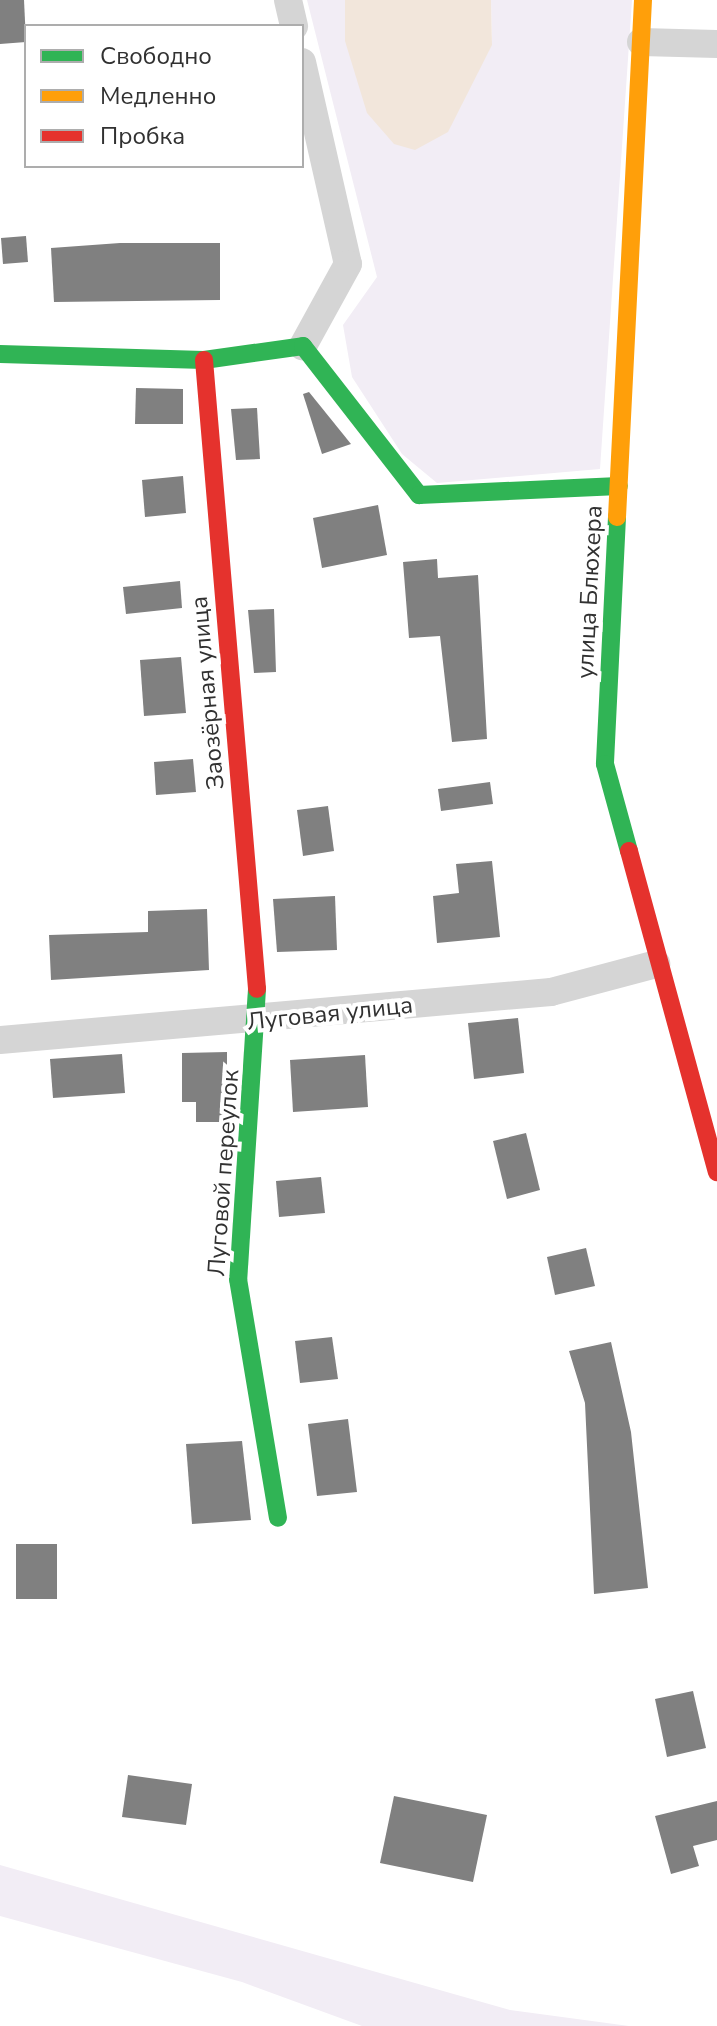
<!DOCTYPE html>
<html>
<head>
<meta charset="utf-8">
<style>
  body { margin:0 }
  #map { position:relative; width:717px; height:2026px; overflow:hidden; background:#fff; font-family:"Nunito Sans",sans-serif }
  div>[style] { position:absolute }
  .green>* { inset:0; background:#f2edf5 }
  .water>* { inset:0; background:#f2e6db }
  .building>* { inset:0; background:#808080 }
  .street>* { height:28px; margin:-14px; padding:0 14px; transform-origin:14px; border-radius:14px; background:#d5d5d5 }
  .fast>* { height:18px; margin:-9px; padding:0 9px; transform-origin:9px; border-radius:9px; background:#30b455 }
  .slow>* { height:18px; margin:-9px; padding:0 9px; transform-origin:9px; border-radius:9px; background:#ff9f0a }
  .jam>* { height:18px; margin:-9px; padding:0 9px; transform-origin:9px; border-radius:9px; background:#e5322d }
  span { translate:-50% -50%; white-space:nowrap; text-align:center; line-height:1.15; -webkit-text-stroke:8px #fff; paint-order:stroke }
  .street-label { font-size:24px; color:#313131 }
  .legend { position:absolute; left:24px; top:24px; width:280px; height:144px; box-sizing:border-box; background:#fff; border:2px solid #adadad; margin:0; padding:10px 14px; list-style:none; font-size:24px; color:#313131 }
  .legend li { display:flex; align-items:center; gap:16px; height:40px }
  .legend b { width:40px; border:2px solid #adadad }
</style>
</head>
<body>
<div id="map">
  <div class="green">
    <i style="clip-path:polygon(307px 0,345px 0,345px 41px,492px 45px,491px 0,632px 0,600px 469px,437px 483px,402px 454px,352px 377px,343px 325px,377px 277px)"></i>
    <i style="clip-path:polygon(0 1865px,510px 2010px,629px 2026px,362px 2026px,242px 1982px,0 1916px)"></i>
  </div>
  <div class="water">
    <i style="clip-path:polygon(345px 0,491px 0,492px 45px,448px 132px,415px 150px,394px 144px,367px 113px,345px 41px)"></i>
  </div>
  <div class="building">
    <i style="clip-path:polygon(0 0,24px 0,26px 42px,0 44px)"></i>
    <i style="clip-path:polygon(26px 236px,28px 262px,3px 264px,1px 238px)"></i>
    <i style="clip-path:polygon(120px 243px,220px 243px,220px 300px,54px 302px,51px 248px)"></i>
    <i style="clip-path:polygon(136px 388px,183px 389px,183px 424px,135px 424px)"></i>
    <i style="clip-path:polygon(309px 392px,351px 444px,322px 454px,303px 394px)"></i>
    <i style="clip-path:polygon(257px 408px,260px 459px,236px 460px,231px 409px)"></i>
    <i style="clip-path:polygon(183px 476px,186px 513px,145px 517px,142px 480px)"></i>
    <i style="clip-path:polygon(378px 505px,387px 555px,322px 568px,313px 518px)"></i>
    <i style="clip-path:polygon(437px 559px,438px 578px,478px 575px,487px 739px,452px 742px,440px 636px,409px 638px,403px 562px)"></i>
    <i style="clip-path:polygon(180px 581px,182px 608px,126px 614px,123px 587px)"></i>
    <i style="clip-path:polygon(274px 609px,276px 672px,254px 673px,248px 610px)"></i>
    <i style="clip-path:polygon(181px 657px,186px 713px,144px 716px,140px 660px)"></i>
    <i style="clip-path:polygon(193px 759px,196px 792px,156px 795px,154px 762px)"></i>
    <i style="clip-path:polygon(490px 782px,493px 804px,441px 811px,438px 789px)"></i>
    <i style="clip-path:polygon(328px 806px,334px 851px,303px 856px,297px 810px)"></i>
    <i style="clip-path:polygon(492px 861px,500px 937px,437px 943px,433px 896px,459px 893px,456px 864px)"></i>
    <i style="clip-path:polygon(335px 896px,337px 950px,277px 952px,273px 899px)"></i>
    <i style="clip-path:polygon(207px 909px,209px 970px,51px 980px,49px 935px,148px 932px,148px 911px)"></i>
    <i style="clip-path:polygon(518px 1018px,524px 1073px,474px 1079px,468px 1023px)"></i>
    <i style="clip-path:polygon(227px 1052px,227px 1122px,196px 1122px,196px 1102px,182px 1102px,182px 1053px)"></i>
    <i style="clip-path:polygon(122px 1054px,125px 1093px,53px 1098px,50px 1059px)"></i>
    <i style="clip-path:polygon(365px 1055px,368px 1107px,293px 1112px,290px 1060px)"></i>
    <i style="clip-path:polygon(526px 1133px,540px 1190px,507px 1199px,493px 1141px)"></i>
    <i style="clip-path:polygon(321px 1177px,325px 1213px,279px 1217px,276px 1181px)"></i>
    <i style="clip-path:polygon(586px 1248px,595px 1286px,555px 1295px,547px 1257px)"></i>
    <i style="clip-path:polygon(332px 1337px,338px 1379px,300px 1383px,295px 1341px)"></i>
    <i style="clip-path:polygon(611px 1342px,631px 1432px,648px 1588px,594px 1594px,585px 1403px,569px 1351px)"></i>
    <i style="clip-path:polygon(348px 1419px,357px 1492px,317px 1496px,308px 1424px)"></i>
    <i style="clip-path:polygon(242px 1441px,251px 1520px,192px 1524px,186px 1444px)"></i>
    <i style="clip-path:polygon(16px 1544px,57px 1544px,57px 1599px,16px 1599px)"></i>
    <i style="clip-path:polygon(693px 1691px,706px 1748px,667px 1757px,655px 1699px)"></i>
    <i style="clip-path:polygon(128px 1775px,192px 1784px,186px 1825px,122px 1817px)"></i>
    <i style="clip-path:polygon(394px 1796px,487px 1815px,473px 1882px,380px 1863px)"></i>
    <i style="clip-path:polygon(717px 1801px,717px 1840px,693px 1846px,699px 1866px,671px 1874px,655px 1816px)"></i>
  </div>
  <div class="street">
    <i style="left:288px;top:0;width:27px;rotate:77deg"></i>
    <i style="left:641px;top:42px;width:76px;rotate:1.5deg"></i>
    <i style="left:302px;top:62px;width:207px;rotate:77.2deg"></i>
    <i style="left:348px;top:264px;width:94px;rotate:118.8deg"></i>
    <i style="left:0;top:1040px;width:553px;rotate:-4.98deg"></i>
    <i style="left:551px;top:992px;width:109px;rotate:-14.9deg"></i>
  </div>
  <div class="fast">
    <i style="left:0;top:354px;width:204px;rotate:1.7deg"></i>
    <i style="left:204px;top:360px;width:100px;rotate:-8deg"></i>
    <i style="left:303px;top:346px;width:189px;rotate:52.1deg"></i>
    <i style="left:419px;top:495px;width:200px;rotate:-2.6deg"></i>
    <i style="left:617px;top:517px;width:247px;rotate:92.8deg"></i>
    <i style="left:605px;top:764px;width:90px;rotate:74.6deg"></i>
    <i style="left:257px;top:989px;width:291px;rotate:93.7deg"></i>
    <i style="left:238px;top:1279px;width:242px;rotate:80.5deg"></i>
  </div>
  <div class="slow">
    <i style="left:617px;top:517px;width:518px;rotate:-87.12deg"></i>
  </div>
  <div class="jam">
    <i style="left:204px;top:360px;width:631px;rotate:85.18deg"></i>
    <i style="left:629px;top:851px;width:333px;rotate:74.7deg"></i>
  </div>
  <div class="street-label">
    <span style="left:590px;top:592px;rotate:-87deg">улица Блюхера</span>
    <span style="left:208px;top:693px;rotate:-95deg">Заозёрная улица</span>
    <span style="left:330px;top:1014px;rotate:-6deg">Луговая улица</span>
    <span style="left:224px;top:1173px;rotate:-86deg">Луговой переулок</span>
  </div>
  <ul class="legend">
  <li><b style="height:10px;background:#30b455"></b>Свободно</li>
  <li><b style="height:10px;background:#ff9f0a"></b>Медленно</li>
  <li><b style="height:10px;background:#e5322d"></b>Пробка</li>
  </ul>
</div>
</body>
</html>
